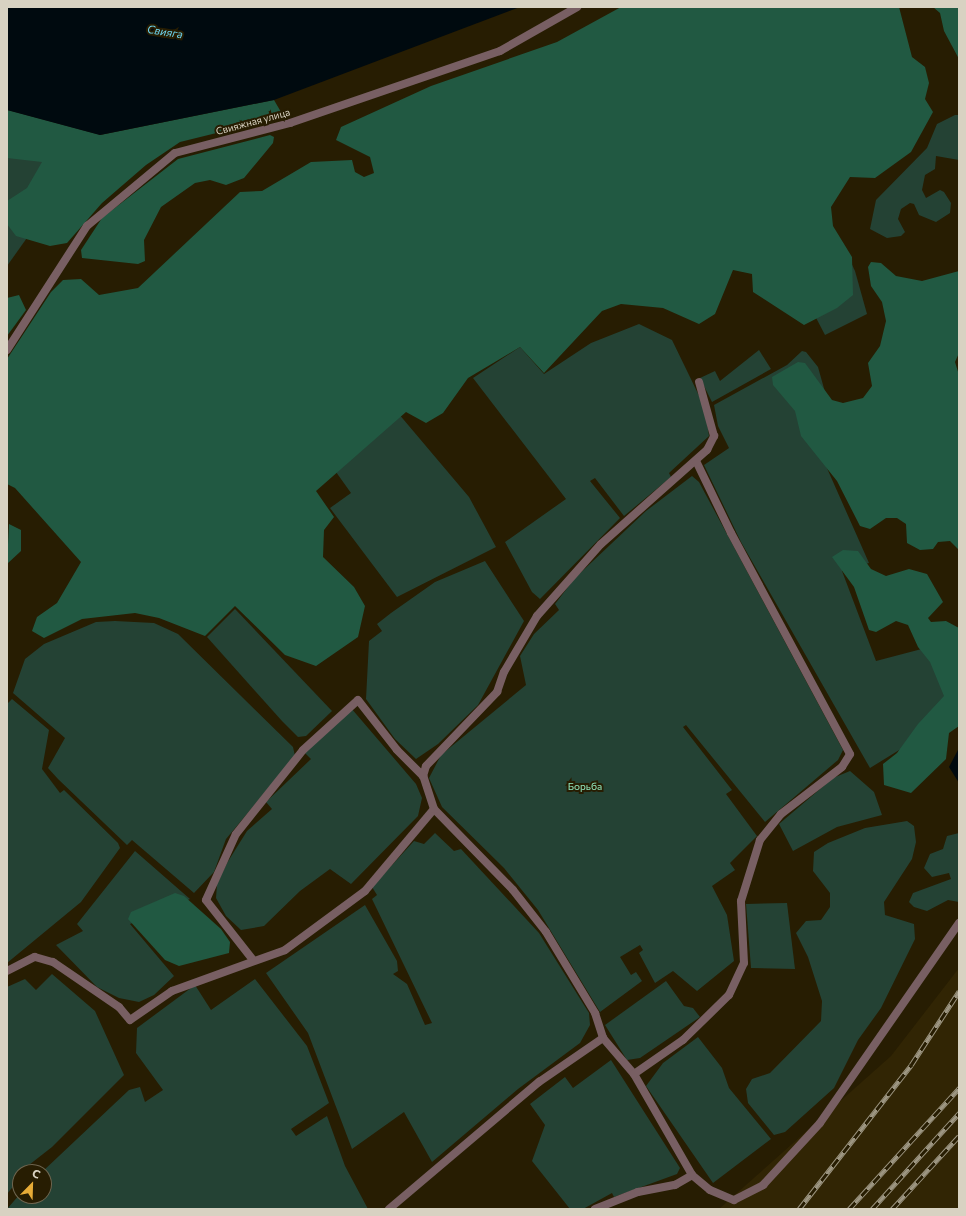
<!DOCTYPE html>
<html>
<head>
<meta charset="utf-8">
<style>
  body { margin:0 }
  #map { position:relative; width:966px; height:1216px; overflow:hidden; background:#271d02; font-family:Commissioner,sans-serif }
  div>[style] { position:absolute }
  .built>* { inset:0; background:#312504 }
  .green>* { inset:0; background:#244234 }
  .forest>* { inset:0; background:#215942 }
  .water>* { inset:0; background:#000a0f }
  .street>* { height:8px; margin:-4px; padding:0 4px; transform-origin:4px; border-radius:4px; background:#785f63 }
  .rail>* { height:4.5px; margin-top:-2.25px; transform-origin:0; background:repeating-linear-gradient(90deg,#271d02 0 9px,#9d9682 0 18px); box-sizing:border-box; border-block:1px solid #9d9682 }
  span { translate:-50% -50%; white-space:nowrap; text-align:center; line-height:1.15; -webkit-text-stroke:4px #271d02; paint-order:stroke }
  .street-label { font-size:10px; color:#d8d2c2 }
  .park-label { font-size:10px; color:#92e8bf }
  .water-label { font-size:11px; color:#6dd4ee; font-style:italic }
  .frame { position:absolute; inset:0; border:8px solid #d8d2c2; pointer-events:none }
  .north { position:absolute; left:12px; top:1164px; width:40px; height:40px; box-sizing:border-box; background:#271d02; border:1px solid #6e654f; border-radius:50%; rotate:23deg; font-size:11px; font-weight:700; line-height:16px; text-align:center; color:#d8d2c2 }
  .north::after { content:''; display:block; margin:auto; width:14px; height:18px; background:#e7ac37; clip-path:polygon(50% 0,100% 100%,50% 72%,0 100%) }
</style>
</head>
<body>
<div id="map">
  <div class="built">
    <i style="clip-path:polygon(959px 968px,959px 1209px,719px 1209px,891px 1056px)"></i>
  </div>
  <div class="green">
    <i style="clip-path:polygon(7px 110px,100px 135px,7px 266px)"></i>
    <i style="clip-path:polygon(955px 115px,959px 115px,959px 160px,936px 156px,935px 169px,925px 175px,922px 190px,926px 198px,940px 190px,944px 192px,951px 203px,950px 213px,936px 222px,919px 215px,914px 204px,910px 203px,901px 209px,898px 219px,905px 232px,901px 236px,887px 238px,870px 229px,876px 200px,927px 148px,937px 124px)"></i>
    <i style="clip-path:polygon(838px 235px,855px 271px,867px 314px,825px 335px,787px 262px)"></i>
    <i style="clip-path:polygon(639px 324px,672px 340px,705px 408px,709px 436px,669px 473px,671px 477px,624px 516px,595px 478px,590px 481px,620px 518px,540px 599px,532px 592px,505px 542px,566px 499px,473px 378px,520px 347px,544px 374px,591px 343px)"></i>
    <i style="clip-path:polygon(759px 350px,771px 369px,712px 402px,700px 378px,715px 371px,720px 381px)"></i>
    <i style="clip-path:polygon(802px 351px,806px 352px,818px 367px,825px 392px,803px 414px,869px 563px,842px 571px,876px 661px,933px 646px,959px 688px,922px 736px,870px 768px,741px 542px,704px 465px,729px 448px,718px 426px,714px 405px,787px 365px)"></i>
    <i style="clip-path:polygon(398px 413px,469px 497px,496px 547px,397px 597px,330px 508px,351px 493px,331px 465px)"></i>
    <i style="clip-path:polygon(692px 476px,699px 482px,843px 750px,838px 760px,765px 822px,686px 725px,683px 727px,732px 790px,726px 794px,757px 836px,730px 863px,735px 870px,712px 886px,727px 915px,734px 961px,697px 991px,673px 971px,655px 983px,639px 953px,643px 950px,640px 945px,620px 957px,631px 975px,636px 972px,642px 981px,600px 1012px,538px 910px,504px 868px,442px 807px,429px 778px,441px 755px,526px 685px,520px 656px,534px 634px,559px 610px,555px 604px,575px 578px,646px 511px)"></i>
    <i style="clip-path:polygon(485px 561px,524px 621px,478px 705px,438px 744px,416px 759px,395px 739px,366px 699px,369px 641px,382px 631px,377px 624px,391px 613px,435px 582px)"></i>
    <i style="clip-path:polygon(235px 609px,332px 711px,306px 736px,298px 737px,282px 721px,207px 637px)"></i>
    <i style="clip-path:polygon(115px 621px,154px 623px,178px 634px,293px 747px,295px 756px,226px 839px,214px 872px,194px 893px,132px 840px,127px 845px,58px 779px,48px 768px,65px 738px,13px 693px,25px 659px,44px 644px,96px 622px)"></i>
    <i style="clip-path:polygon(12px 699px,49px 730px,42px 769px,60px 793px,64px 790px,118px 843px,120px 848px,81px 902px,7px 963px,7px 704px)"></i>
    <i style="clip-path:polygon(351px 708px,416px 784px,422px 798px,418px 816px,351px 884px,330px 869px,300px 891px,264px 926px,241px 930px,226px 916px,216px 898px,217px 884px,227px 863px,247px 831px,272px 809px,266px 802px,311px 759px,305px 753px)"></i>
    <i style="clip-path:polygon(850px 771px,874px 792px,882px 815px,837px 827px,793px 851px,779px 824px,833px 778px)"></i>
    <i style="clip-path:polygon(907px 821px,914px 826px,916px 842px,912px 859px,884px 902px,885px 915px,914px 924px,915px 939px,881px 1008px,858px 1040px,834px 1088px,785px 1132px,774px 1135px,748px 1103px,746px 1089px,752px 1079px,770px 1073px,821px 1021px,822px 1001px,808px 957px,796px 933px,806px 921px,821px 920px,830px 907px,830px 893px,813px 871px,814px 852px,828px 843px,865px 828px)"></i>
    <i style="clip-path:polygon(435px 833px,454px 851px,461px 849px,539px 933px,589px 1013px,590px 1025px,580px 1043px,518px 1089px,432px 1162px,404px 1112px,352px 1149px,308px 1033px,266px 973px,365px 905px,397px 961px,398px 971px,393px 974px,407px 984px,425px 1025px,432px 1023px,372px 899px,377px 895px,372px 887px,414px 841px,424px 844px)"></i>
    <i style="clip-path:polygon(959px 833px,959px 902px,948px 900px,927px 911px,914px 907px,909px 902px,913px 893px,951px 879px,949px 873px,932px 877px,924px 868px,930px 854px,943px 849px,947px 836px)"></i>
    <i style="clip-path:polygon(135px 851px,190px 899px,130px 924px,174px 976px,154px 995px,139px 1002px,119px 998px,97px 987px,56px 945px,83px 931px,77px 924px)"></i>
    <i style="clip-path:polygon(787px 903px,795px 969px,751px 968px,746px 904px)"></i>
    <i style="clip-path:polygon(52px 974px,95px 1011px,124px 1075px,52px 1147px,20px 1172px,20px 1178px,7px 1194px,7px 987px,25px 979px,36px 990px)"></i>
    <i style="clip-path:polygon(255px 979px,307px 1046px,329px 1103px,291px 1129px,296px 1136px,327px 1116px,345px 1166px,368px 1209px,7px 1209px,20px 1194px,44px 1196px,42px 1172px,129px 1090px,140px 1087px,145px 1102px,163px 1090px,136px 1053px,137px 1028px,195px 985px,211px 1010px)"></i>
    <i style="clip-path:polygon(666px 981px,684px 1006px,693px 1008px,700px 1017px,640px 1058px,627px 1060px,605px 1025px)"></i>
    <i style="clip-path:polygon(698px 1037px,722px 1068px,729px 1088px,771px 1139px,713px 1183px,646px 1086px,663px 1063px)"></i>
    <i style="clip-path:polygon(611px 1060px,680px 1168px,677px 1174px,614px 1197px,612px 1193px,583px 1209px,570px 1209px,532px 1161px,545px 1125px,530px 1104px,565px 1077px,573px 1088px)"></i>
  </div>
  <div class="forest">
    <i style="clip-path:polygon(621px 7px,899px 7px,912px 57px,925px 67px,929px 83px,925px 99px,933px 112px,911px 152px,875px 178px,850px 177px,831px 207px,833px 226px,852px 257px,853px 295px,837px 308px,804px 325px,753px 292px,752px 274px,733px 270px,715px 314px,699px 324px,663px 308px,621px 304px,602px 311px,544px 373px,520px 347px,468px 378px,443px 413px,426px 423px,406px 412px,316px 491px,334px 517px,324px 530px,323px 557px,354px 587px,365px 606px,358px 637px,316px 666px,285px 655px,235px 606px,205px 636px,159px 618px,135px 613px,82px 619px,44px 638px,32px 631px,37px 617px,57px 603px,81px 562px,15px 488px,7px 484px,7px 359px,51px 292px,63px 280px,81px 279px,99px 295px,138px 288px,240px 192px,262px 191px,311px 162px,352px 160px,355px 172px,364px 177px,374px 173px,370px 157px,336px 140px,341px 127px,431px 86px,557px 42px)"></i>
    <i style="clip-path:polygon(933px 7px,959px 7px,959px 59px,944px 31px,940px 13px)"></i>
    <i style="clip-path:polygon(274px 100px,281px 112px,265px 121px,180px 142px,146px 165px,102px 203px,67px 243px,50px 246px,16px 236px,7px 224px,7px 201px,27px 188px,42px 162px,7px 158px,7px 110px,100px 135px)"></i>
    <i style="clip-path:polygon(270px 135px,274px 137px,273px 143px,244px 178px,226px 185px,210px 180px,195px 183px,161px 207px,144px 240px,145px 261px,138px 264px,82px 258px,81px 250px,102px 218px,178px 159px)"></i>
    <i style="clip-path:polygon(871px 262px,881px 263px,896px 276px,922px 281px,959px 271px,959px 353px,955px 362px,959px 375px,959px 550px,950px 541px,938px 542px,933px 549px,920px 550px,907px 543px,906px 524px,897px 518px,886px 518px,870px 529px,860px 526px,837px 481px,801px 436px,795px 411px,773px 385px,772px 377px,798px 362px,805px 363px,832px 400px,843px 403px,863px 398px,872px 386px,868px 363px,880px 346px,886px 321px,882px 302px,871px 286px,868px 267px)"></i>
    <i style="clip-path:polygon(19px 295px,26px 310px,7px 336px,7px 298px)"></i>
    <i style="clip-path:polygon(9px 524px,21px 530px,21px 551px,7px 564px)"></i>
    <i style="clip-path:polygon(843px 550px,858px 551px,871px 569px,886px 576px,909px 569px,927px 574px,943px 602px,928px 618px,931px 622px,946px 621px,959px 628px,959px 726px,949px 733px,946px 759px,911px 793px,884px 785px,883px 764px,897px 753px,918px 724px,944px 696px,930px 662px,918px 647px,908px 625px,896px 621px,876px 632px,869px 630px,854px 587px,832px 557px)"></i>
    <i style="clip-path:polygon(175px 893px,184px 896px,221px 929px,230px 942px,229px 953px,179px 966px,165px 960px,128px 919px,131px 912px)"></i>
  </div>
  <div class="water">
    <i style="clip-path:polygon(7px 7px,520px 7px,274px 100px,100px 135px,7px 110px)"></i>
    <i style="clip-path:polygon(959px 748px,959px 783px,949px 767px)"></i>
  </div>
  <div class="street">
    <i style="left:7px;top:350px;width:148px;rotate:-57.2deg"></i>
    <i style="left:87px;top:226px;width:114px;rotate:-39.7deg"></i>
    <i style="left:175px;top:153px;width:119px;rotate:-14.6deg"></i>
    <i style="left:290px;top:123px;width:222px;rotate:-18.9deg"></i>
    <i style="left:500px;top:51px;width:89px;rotate:-29.7deg"></i>
    <i style="left:434px;top:809px;width:113px;rotate:45.7deg"></i>
    <i style="left:513px;top:890px;width:53px;rotate:51.8deg"></i>
    <i style="left:546px;top:932px;width:95px;rotate:58.8deg"></i>
    <i style="left:595px;top:1013px;width:26px;rotate:72deg"></i>
    <i style="left:603px;top:1038px;width:48px;rotate:49.3deg"></i>
    <i style="left:634px;top:1074px;width:116px;rotate:60.1deg"></i>
    <i style="left:692px;top:1175px;width:23px;rotate:40deg"></i>
    <i style="left:710px;top:1190px;width:26px;rotate:23deg"></i>
    <i style="left:734px;top:1200px;width:33px;rotate:-27deg"></i>
    <i style="left:763px;top:1185px;width:84px;rotate:-47.4deg"></i>
    <i style="left:820px;top:1123px;width:244px;rotate:-55.2deg"></i>
    <i style="left:253px;top:960px;width:76px;rotate:-128.1deg"></i>
    <i style="left:206px;top:900px;width:72px;rotate:-65.6deg"></i>
    <i style="left:236px;top:834px;width:107px;rotate:-51.4deg"></i>
    <i style="left:303px;top:750px;width:74px;rotate:-42.3deg"></i>
    <i style="left:358px;top:700px;width:63px;rotate:52deg"></i>
    <i style="left:397px;top:750px;width:37px;rotate:45deg"></i>
    <i style="left:7px;top:971px;width:31px;rotate:-27deg"></i>
    <i style="left:35px;top:957px;width:19px;rotate:16deg"></i>
    <i style="left:53px;top:962px;width:80px;rotate:34.3deg"></i>
    <i style="left:119px;top:1007px;width:17px;rotate:50deg"></i>
    <i style="left:130px;top:1020px;width:51px;rotate:-34.6deg"></i>
    <i style="left:172px;top:991px;width:120px;rotate:-19.9deg"></i>
    <i style="left:285px;top:950px;width:99px;rotate:-36.4deg"></i>
    <i style="left:365px;top:891px;width:107px;rotate:-49.9deg"></i>
    <i style="left:434px;top:809px;width:35px;rotate:-108deg"></i>
    <i style="left:423px;top:776px;width:10px;rotate:-73deg"></i>
    <i style="left:426px;top:766px;width:103px;rotate:-46.2deg"></i>
    <i style="left:497px;top:692px;width:21px;rotate:-71deg"></i>
    <i style="left:504px;top:672px;width:65px;rotate:-59.5deg"></i>
    <i style="left:537px;top:616px;width:96px;rotate:-48.4deg"></i>
    <i style="left:601px;top:544px;width:142px;rotate:-41.6deg"></i>
    <i style="left:707px;top:450px;width:16px;rotate:-63deg"></i>
    <i style="left:714px;top:436px;width:56px;rotate:-105.5deg"></i>
    <i style="left:634px;top:1074px;width:60px;rotate:-34.8deg"></i>
    <i style="left:683px;top:1040px;width:64px;rotate:-44.4deg"></i>
    <i style="left:729px;top:995px;width:35px;rotate:-65deg"></i>
    <i style="left:744px;top:963px;width:62px;rotate:-92.8deg"></i>
    <i style="left:741px;top:901px;width:64px;rotate:-72.7deg"></i>
    <i style="left:760px;top:840px;width:33px;rotate:-51deg"></i>
    <i style="left:781px;top:814px;width:77px;rotate:-37.6deg"></i>
    <i style="left:842px;top:767px;width:15px;rotate:-58deg"></i>
    <i style="left:850px;top:754px;width:251px;rotate:-118.3deg"></i>
    <i style="left:731px;top:533px;width:80px;rotate:-115.9deg"></i>
    <i style="left:389px;top:1209px;width:197px;rotate:-40.3deg"></i>
    <i style="left:539px;top:1082px;width:78px;rotate:-34.5deg"></i>
    <i style="left:595px;top:1209px;width:46px;rotate:-21.6deg"></i>
    <i style="left:638px;top:1192px;width:38px;rotate:-11deg"></i>
    <i style="left:675px;top:1185px;width:20px;rotate:-30deg"></i>
  </div>
  <div class="rail">
    <i style="left:799px;top:1209px;width:182px;rotate:-52.1deg"></i>
    <i style="left:911px;top:1065px;width:88px;rotate:-57deg"></i>
    <i style="left:849px;top:1209px;width:164px;rotate:-47.7deg"></i>
    <i style="left:872px;top:1209px;width:130px;rotate:-47.8deg"></i>
    <i style="left:892px;top:1209px;width:99px;rotate:-47.5deg"></i>
  </div>
  <div class="street-label">
    <span style="left:253px;top:122px;rotate:-15deg">Свияжная улица</span>
  </div>
  <div class="park-label">
    <span style="left:585px;top:787px">Борьба</span>
  </div>
  <div class="water-label">
    <span style="left:165px;top:32px;rotate:9deg">Свияга</span>
  </div>
  <div class="frame"></div>
  <div class="north">С</div>
</div>
</body>
</html>
